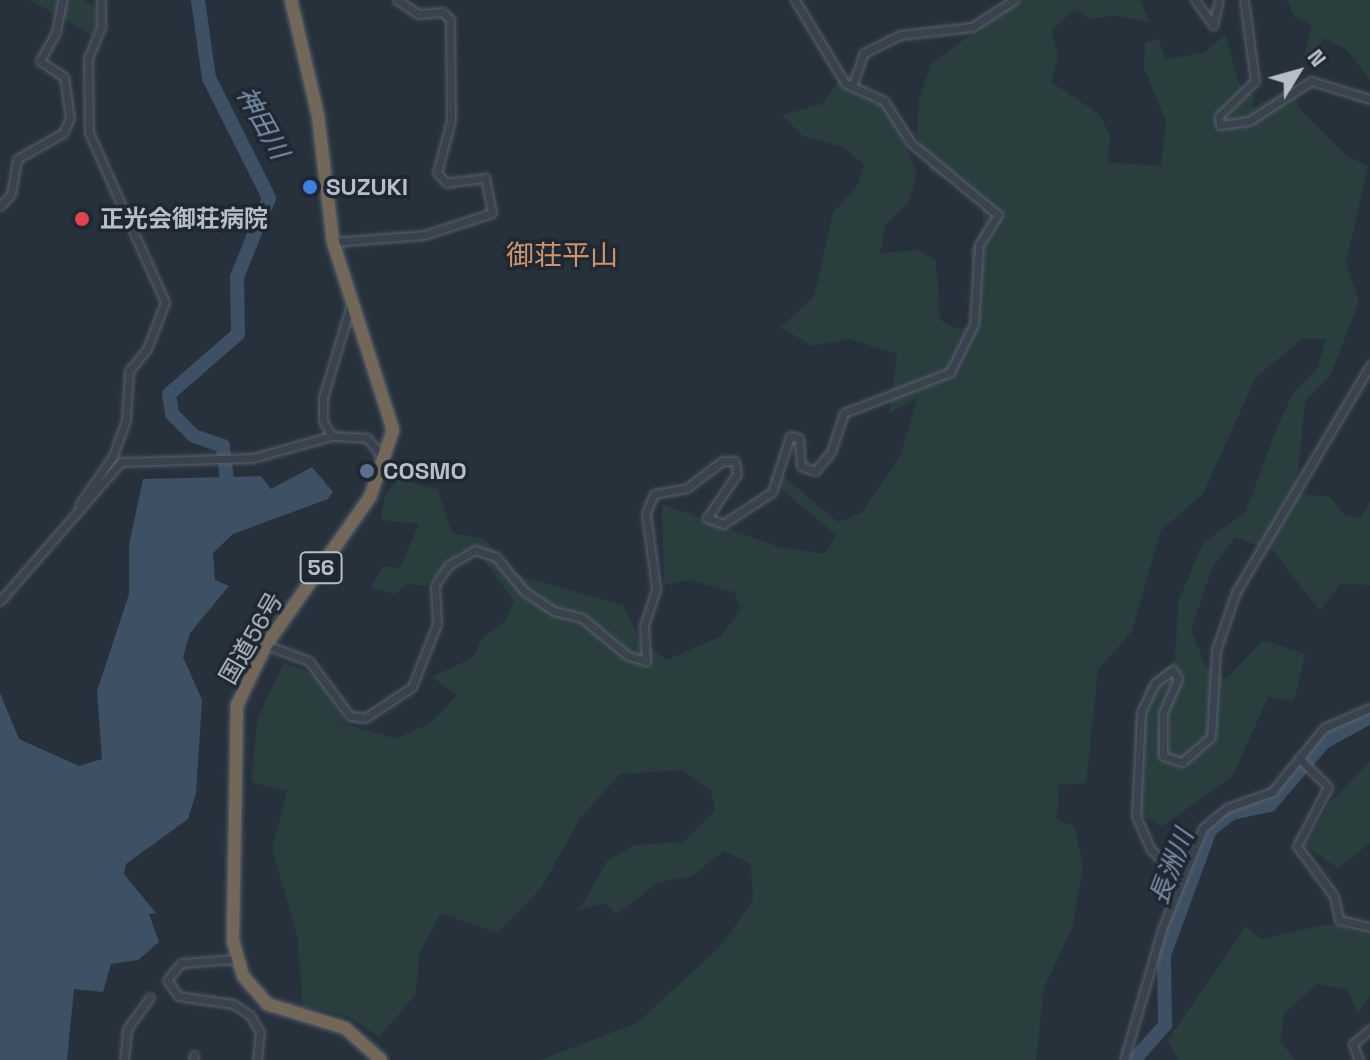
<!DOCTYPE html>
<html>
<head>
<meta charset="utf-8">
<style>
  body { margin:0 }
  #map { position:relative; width:1370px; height:1060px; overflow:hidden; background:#27313c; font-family:"Space Grotesk","Noto Sans JP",sans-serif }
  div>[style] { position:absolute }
  .green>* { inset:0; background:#2a3e3e }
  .water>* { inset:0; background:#3e5063 }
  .river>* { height:14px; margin:-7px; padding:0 7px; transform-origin:7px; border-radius:7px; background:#3e5063 }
  .roads { filter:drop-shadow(0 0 2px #58616b) drop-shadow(0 0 2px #58616b) }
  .street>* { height:7px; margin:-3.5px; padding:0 3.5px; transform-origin:3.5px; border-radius:3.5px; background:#3a434d }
  .highway>* { height:12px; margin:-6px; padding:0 6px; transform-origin:6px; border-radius:6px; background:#726758 }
  .dots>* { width:22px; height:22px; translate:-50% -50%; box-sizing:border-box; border:4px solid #1f2832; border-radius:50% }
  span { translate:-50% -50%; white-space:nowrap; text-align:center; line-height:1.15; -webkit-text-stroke:7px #1f2832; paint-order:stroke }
  .shield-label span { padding:2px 6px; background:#1f2832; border:2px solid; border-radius:6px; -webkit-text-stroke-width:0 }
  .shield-label { font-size:22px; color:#b7bec8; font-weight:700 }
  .poi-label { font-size:24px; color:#b7bec8; font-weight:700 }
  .left { translate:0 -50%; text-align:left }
  .street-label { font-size:24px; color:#b7bec8 }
  .water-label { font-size:26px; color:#7a90a8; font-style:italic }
  .quarter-label { font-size:28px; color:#cb936e }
  .north { position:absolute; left:1258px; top:32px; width:80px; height:80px; -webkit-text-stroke:6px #1f2832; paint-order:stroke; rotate:53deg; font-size:22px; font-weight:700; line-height:32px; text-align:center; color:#b7bec8 }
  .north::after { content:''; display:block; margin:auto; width:28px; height:36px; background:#b7bec8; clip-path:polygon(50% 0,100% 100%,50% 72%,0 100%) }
</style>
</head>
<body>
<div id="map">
  <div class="green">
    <i style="clip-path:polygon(30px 0,84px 0,98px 10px,93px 36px)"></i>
    <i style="clip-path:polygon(1017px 0,1140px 0,1150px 23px,1115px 15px,1092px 19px,1074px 10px,1052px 30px,1058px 57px,1051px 82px,1099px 114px,1110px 135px,1108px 162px,1161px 166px,1166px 121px,1144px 68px,1145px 43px,1158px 39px,1166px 59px,1204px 53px,1225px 35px,1240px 86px,1255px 96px,1252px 108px,1293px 86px,1299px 108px,1348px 157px,1368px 166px,1346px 263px,1359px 302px,1331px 374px,1305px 401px,1296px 494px,1330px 497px,1343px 514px,1360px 519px,1370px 502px,1370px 585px,1340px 584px,1320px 611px,1274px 552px,1235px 537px,1211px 570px,1191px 630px,1206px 667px,1226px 679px,1263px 640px,1305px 654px,1294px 701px,1268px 697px,1232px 777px,1162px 826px,1141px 816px,1134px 722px,1147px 684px,1175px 659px,1178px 602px,1203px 543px,1246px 512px,1277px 427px,1293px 393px,1317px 369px,1326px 339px,1302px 339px,1256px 377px,1203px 494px,1161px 530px,1132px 631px,1098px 670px,1086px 783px,1059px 785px,1057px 819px,1075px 827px,1083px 868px,1072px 928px,1044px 988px,1036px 1060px,540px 1060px,637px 1023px,720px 947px,753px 900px,751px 864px,724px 851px,692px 876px,659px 882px,617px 914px,605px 903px,579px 910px,607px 861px,634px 845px,683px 842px,715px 811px,711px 790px,682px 770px,620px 774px,580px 818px,542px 887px,497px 933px,441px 913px,419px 954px,416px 994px,379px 1037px,348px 1016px,303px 1007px,297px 934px,272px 849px,287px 791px,251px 782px,258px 717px,284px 663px,317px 675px,345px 724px,396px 739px,432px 722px,457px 695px,432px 677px,472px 658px,484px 636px,506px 621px,514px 601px,481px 556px,461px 550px,425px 586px,408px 584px,394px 594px,371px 588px,383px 566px,400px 568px,419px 524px,381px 520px,385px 495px,399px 479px,438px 490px,452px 533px,485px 539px,503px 564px,526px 578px,623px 605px,640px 640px,666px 660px,720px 637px,741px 610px,734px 592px,689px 580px,664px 585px,662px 504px,778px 547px,825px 554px,836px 535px,767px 477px,783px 476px,838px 522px,861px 513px,901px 455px,917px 398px,889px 413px,897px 354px,849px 339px,812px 346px,781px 327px,814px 297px,833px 213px,857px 186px,864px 164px,842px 147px,803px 136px,782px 115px,822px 104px,839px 80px,890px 110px,917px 174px,908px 203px,886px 224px,880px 253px,918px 250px,936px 260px,940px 320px,957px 329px,979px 325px,970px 250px,983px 225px,983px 199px,930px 171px,917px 135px,919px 100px,931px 64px)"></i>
    <i style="clip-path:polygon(1287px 0,1370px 0,1370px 80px,1347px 50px,1325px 38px,1302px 64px,1312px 25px,1294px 16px)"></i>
    <i style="clip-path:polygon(1370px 761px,1370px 843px,1338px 868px,1305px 846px,1329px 804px)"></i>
    <i style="clip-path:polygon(1329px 924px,1370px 935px,1370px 996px,1358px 1014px,1348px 990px,1317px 984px,1284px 1014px,1280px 1041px,1295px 1060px,1178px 1060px,1168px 1040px,1246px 926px,1261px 939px)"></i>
  </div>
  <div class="water">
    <i style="clip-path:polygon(312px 467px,333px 492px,328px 499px,233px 534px,213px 553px,215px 580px,229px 586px,190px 633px,183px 657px,202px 700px,196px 793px,188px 819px,126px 864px,124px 874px,156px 913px,149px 914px,159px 942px,138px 960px,111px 964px,103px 992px,74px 989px,67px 1060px,0 1060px,0 693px,19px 739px,79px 766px,102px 759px,97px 691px,129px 594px,129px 545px,143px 479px,261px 476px,271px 489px)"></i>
  </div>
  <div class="river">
    <i style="left:198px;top:0;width:79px;rotate:82deg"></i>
    <i style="left:209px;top:78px;width:134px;rotate:63.4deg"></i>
    <i style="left:269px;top:198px;width:85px;rotate:112.1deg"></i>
    <i style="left:237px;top:277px;width:57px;rotate:89deg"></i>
    <i style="left:238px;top:334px;width:91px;rotate:139deg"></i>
    <i style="left:169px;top:394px;width:20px;rotate:81deg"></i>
    <i style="left:172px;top:414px;width:31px;rotate:45deg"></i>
    <i style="left:194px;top:436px;width:31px;rotate:19deg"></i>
    <i style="left:223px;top:446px;width:44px;rotate:83.5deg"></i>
    <i style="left:1134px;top:1060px;width:47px;rotate:-48.5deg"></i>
    <i style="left:1165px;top:1025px;width:70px;rotate:-90.8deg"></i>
    <i style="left:1164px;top:955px;width:133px;rotate:-69.8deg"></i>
    <i style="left:1210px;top:830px;width:28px;rotate:-38deg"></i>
    <i style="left:1232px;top:813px;width:39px;rotate:-12deg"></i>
    <i style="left:1270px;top:805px;width:83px;rotate:-49.4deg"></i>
    <i style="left:1324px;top:742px;width:52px;rotate:-28.5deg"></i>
  </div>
  <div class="roads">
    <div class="street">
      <i style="left:1195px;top:0;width:31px;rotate:54deg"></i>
      <i style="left:1213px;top:25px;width:26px;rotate:-77deg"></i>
      <i style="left:1244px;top:0;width:82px;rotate:82.3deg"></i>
      <i style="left:1255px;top:81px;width:50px;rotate:135.8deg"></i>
      <i style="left:1219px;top:116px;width:9px;rotate:84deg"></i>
      <i style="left:1220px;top:125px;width:29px;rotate:-8deg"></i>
      <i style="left:1249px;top:121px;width:74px;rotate:-32.8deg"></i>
      <i style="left:1311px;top:81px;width:62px;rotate:17deg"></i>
      <i style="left:852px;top:87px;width:36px;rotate:-71deg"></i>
      <i style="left:864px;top:53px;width:40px;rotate:-26.6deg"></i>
      <i style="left:900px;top:35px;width:72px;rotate:-6.3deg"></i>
      <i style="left:972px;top:27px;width:50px;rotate:-32.7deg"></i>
      <i style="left:0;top:206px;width:16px;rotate:-47deg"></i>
      <i style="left:11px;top:194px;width:36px;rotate:-80deg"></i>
      <i style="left:17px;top:159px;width:53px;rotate:-29.5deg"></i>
      <i style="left:63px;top:133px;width:17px;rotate:-65deg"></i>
      <i style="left:70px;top:118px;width:41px;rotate:-98.3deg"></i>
      <i style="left:64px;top:77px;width:29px;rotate:-146deg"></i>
      <i style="left:40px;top:61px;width:33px;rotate:-61deg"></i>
      <i style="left:56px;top:32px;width:33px;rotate:-79deg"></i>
      <i style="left:333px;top:242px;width:91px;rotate:-4.4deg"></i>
      <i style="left:424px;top:235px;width:71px;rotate:-17.9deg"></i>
      <i style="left:492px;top:213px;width:36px;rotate:-101deg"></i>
      <i style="left:485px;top:178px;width:38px;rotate:173deg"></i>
      <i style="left:447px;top:183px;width:14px;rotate:-135deg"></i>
      <i style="left:437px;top:173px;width:55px;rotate:-75.2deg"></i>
      <i style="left:451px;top:120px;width:101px;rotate:-90.6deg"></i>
      <i style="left:450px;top:19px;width:11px;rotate:-139deg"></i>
      <i style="left:442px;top:12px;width:24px;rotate:175deg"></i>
      <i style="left:418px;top:14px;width:25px;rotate:-146deg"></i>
      <i style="left:332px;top:436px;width:17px;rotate:-121deg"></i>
      <i style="left:323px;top:421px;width:23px;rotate:-90deg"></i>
      <i style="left:323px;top:398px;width:98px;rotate:-73.4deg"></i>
      <i style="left:79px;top:505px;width:60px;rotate:-55.2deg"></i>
      <i style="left:113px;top:456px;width:38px;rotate:-70deg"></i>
      <i style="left:126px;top:420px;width:49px;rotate:-86.5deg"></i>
      <i style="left:129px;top:371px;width:28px;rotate:-51deg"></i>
      <i style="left:147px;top:349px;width:50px;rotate:-69deg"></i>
      <i style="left:165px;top:302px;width:185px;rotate:-114.2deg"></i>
      <i style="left:89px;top:133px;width:75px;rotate:-90.8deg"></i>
      <i style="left:88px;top:58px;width:34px;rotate:-67deg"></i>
      <i style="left:101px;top:27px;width:27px;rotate:-90deg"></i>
      <i style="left:0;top:601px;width:184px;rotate:-49deg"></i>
      <i style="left:121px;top:462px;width:132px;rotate:-1.7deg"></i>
      <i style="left:253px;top:458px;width:82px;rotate:-15.6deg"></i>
      <i style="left:332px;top:436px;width:35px;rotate:3deg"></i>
      <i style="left:367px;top:438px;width:28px;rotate:51deg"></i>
      <i style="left:266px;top:645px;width:46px;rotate:20.4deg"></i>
      <i style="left:309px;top:661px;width:69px;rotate:53.3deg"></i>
      <i style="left:350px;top:716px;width:15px;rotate:8deg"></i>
      <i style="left:365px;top:718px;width:56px;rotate:-33.4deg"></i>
      <i style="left:412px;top:687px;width:68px;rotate:-68.4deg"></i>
      <i style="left:437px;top:624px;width:39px;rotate:-93deg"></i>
      <i style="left:435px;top:585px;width:24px;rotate:-55deg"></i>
      <i style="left:449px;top:565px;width:30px;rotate:-30deg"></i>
      <i style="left:475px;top:550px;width:22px;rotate:18deg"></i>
      <i style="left:496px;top:557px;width:44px;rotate:50.5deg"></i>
      <i style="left:524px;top:591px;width:36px;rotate:34deg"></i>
      <i style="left:554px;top:611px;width:29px;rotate:14deg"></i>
      <i style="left:582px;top:618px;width:60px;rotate:39.6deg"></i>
      <i style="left:628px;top:656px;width:19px;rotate:16deg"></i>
      <i style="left:646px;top:661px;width:35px;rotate:-93deg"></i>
      <i style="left:644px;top:626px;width:40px;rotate:-72deg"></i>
      <i style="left:656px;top:588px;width:76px;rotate:-97.6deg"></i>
      <i style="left:646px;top:513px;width:21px;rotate:-67deg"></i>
      <i style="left:654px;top:494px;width:34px;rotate:-10deg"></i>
      <i style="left:687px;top:488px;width:44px;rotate:-37.6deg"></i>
      <i style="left:722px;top:461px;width:13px"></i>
      <i style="left:735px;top:461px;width:13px;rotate:81deg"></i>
      <i style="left:737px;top:474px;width:53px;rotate:124.3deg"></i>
      <i style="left:707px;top:518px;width:17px;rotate:21deg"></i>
      <i style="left:723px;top:524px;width:59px;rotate:-33.1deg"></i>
      <i style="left:772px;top:492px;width:59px;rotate:-72.2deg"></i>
      <i style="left:790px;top:436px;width:9px;rotate:13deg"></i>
      <i style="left:799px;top:438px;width:28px;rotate:86deg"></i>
      <i style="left:801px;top:466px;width:15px;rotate:20deg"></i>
      <i style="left:815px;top:471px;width:25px;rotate:-50deg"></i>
      <i style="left:831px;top:452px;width:41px;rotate:-71.6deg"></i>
      <i style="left:844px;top:413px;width:114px;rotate:-21.1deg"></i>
      <i style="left:950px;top:372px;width:54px;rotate:-63.4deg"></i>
      <i style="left:974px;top:324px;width:79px;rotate:-86.4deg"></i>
      <i style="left:979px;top:245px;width:36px;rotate:-58deg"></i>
      <i style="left:998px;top:215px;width:113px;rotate:-140.4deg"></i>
      <i style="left:911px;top:143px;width:50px;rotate:-122.7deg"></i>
      <i style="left:884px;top:101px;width:43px;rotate:-155.2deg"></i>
      <i style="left:845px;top:83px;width:97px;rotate:-121.1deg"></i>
      <i style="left:1299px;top:758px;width:41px;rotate:45deg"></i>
      <i style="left:1328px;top:787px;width:67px;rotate:117.7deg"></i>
      <i style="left:1297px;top:846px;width:62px;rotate:53.5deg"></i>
      <i style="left:1334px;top:896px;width:25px;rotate:78deg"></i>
      <i style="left:1339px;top:920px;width:32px;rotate:13deg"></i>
      <i style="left:1181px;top:877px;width:40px;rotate:-138deg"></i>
      <i style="left:1151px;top:850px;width:37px;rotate:-114deg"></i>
      <i style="left:1136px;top:816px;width:104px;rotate:-87.2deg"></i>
      <i style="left:1141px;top:712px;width:32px;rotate:-64deg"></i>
      <i style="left:1155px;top:683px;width:22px;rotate:-36deg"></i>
      <i style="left:1173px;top:670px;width:10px;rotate:61deg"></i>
      <i style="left:1178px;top:679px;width:37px;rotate:114deg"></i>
      <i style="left:1163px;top:713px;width:43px;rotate:90deg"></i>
      <i style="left:1163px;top:756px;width:20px;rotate:18deg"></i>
      <i style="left:1182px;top:762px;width:38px;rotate:-41deg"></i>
      <i style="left:1211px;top:737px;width:87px;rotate:-86.7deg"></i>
      <i style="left:1216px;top:650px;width:61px;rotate:-71deg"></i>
      <i style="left:1236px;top:592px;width:264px;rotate:-59.4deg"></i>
      <i style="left:236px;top:959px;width:55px;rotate:175.8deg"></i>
      <i style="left:181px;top:963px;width:22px;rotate:129deg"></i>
      <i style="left:167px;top:980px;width:19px;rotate:55deg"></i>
      <i style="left:178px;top:996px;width:56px;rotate:8.3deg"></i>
      <i style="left:233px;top:1004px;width:20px;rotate:33deg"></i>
      <i style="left:250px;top:1015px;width:20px;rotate:60deg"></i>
      <i style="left:260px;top:1032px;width:28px;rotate:96deg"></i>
      <i style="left:124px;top:1060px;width:31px;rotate:-84deg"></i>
      <i style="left:127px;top:1029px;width:39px;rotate:-54deg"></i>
      <i style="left:193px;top:1060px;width:5px;rotate:-79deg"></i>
      <i style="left:1124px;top:1060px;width:136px;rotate:-73.8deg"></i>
      <i style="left:1162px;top:929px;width:109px;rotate:-67.9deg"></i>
      <i style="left:1203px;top:828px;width:31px;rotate:-40deg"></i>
      <i style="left:1227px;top:808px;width:48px;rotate:-19.6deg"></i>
      <i style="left:1272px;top:792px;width:82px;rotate:-50.9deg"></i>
      <i style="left:1324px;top:728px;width:50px;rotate:-23.5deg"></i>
      <i style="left:1359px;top:1060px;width:17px;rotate:-111deg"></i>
      <i style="left:1353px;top:1044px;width:23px;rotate:-41deg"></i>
    </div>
    <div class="highway">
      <i style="left:291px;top:0;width:119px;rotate:76.9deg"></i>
      <i style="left:318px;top:116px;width:127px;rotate:83.2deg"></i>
      <i style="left:333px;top:242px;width:197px;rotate:72.3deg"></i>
      <i style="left:393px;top:430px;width:71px;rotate:108.9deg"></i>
      <i style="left:370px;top:497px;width:181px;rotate:125.1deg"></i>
      <i style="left:266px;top:645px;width:67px;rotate:115.8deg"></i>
      <i style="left:237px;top:705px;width:236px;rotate:91deg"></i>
      <i style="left:233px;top:941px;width:36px;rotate:74deg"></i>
      <i style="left:243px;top:976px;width:37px;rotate:49deg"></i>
      <i style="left:267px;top:1004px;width:82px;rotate:17.1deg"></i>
      <i style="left:345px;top:1028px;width:48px;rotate:41.6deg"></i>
    </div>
  </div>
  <div class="dots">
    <i style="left:310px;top:187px;background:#3f7fe0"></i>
    <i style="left:82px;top:219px;background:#e0444e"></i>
    <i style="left:367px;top:471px;background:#5c6f8a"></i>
  </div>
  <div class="shield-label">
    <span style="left:321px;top:568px">56</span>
  </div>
  <div class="poi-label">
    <span class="left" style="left:326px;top:187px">SUZUKI</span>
    <span class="left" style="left:100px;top:219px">正光会御荘病院</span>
    <span class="left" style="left:383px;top:471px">COSMO</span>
  </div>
  <div class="street-label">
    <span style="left:251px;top:638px;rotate:-60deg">国道56号</span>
  </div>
  <div class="water-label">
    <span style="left:262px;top:123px;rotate:61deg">神田川</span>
    <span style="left:1172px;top:867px;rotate:-69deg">長洲川</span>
  </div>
  <div class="quarter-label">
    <span style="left:562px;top:255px">御荘平山</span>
  </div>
  <div class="north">N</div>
</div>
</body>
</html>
